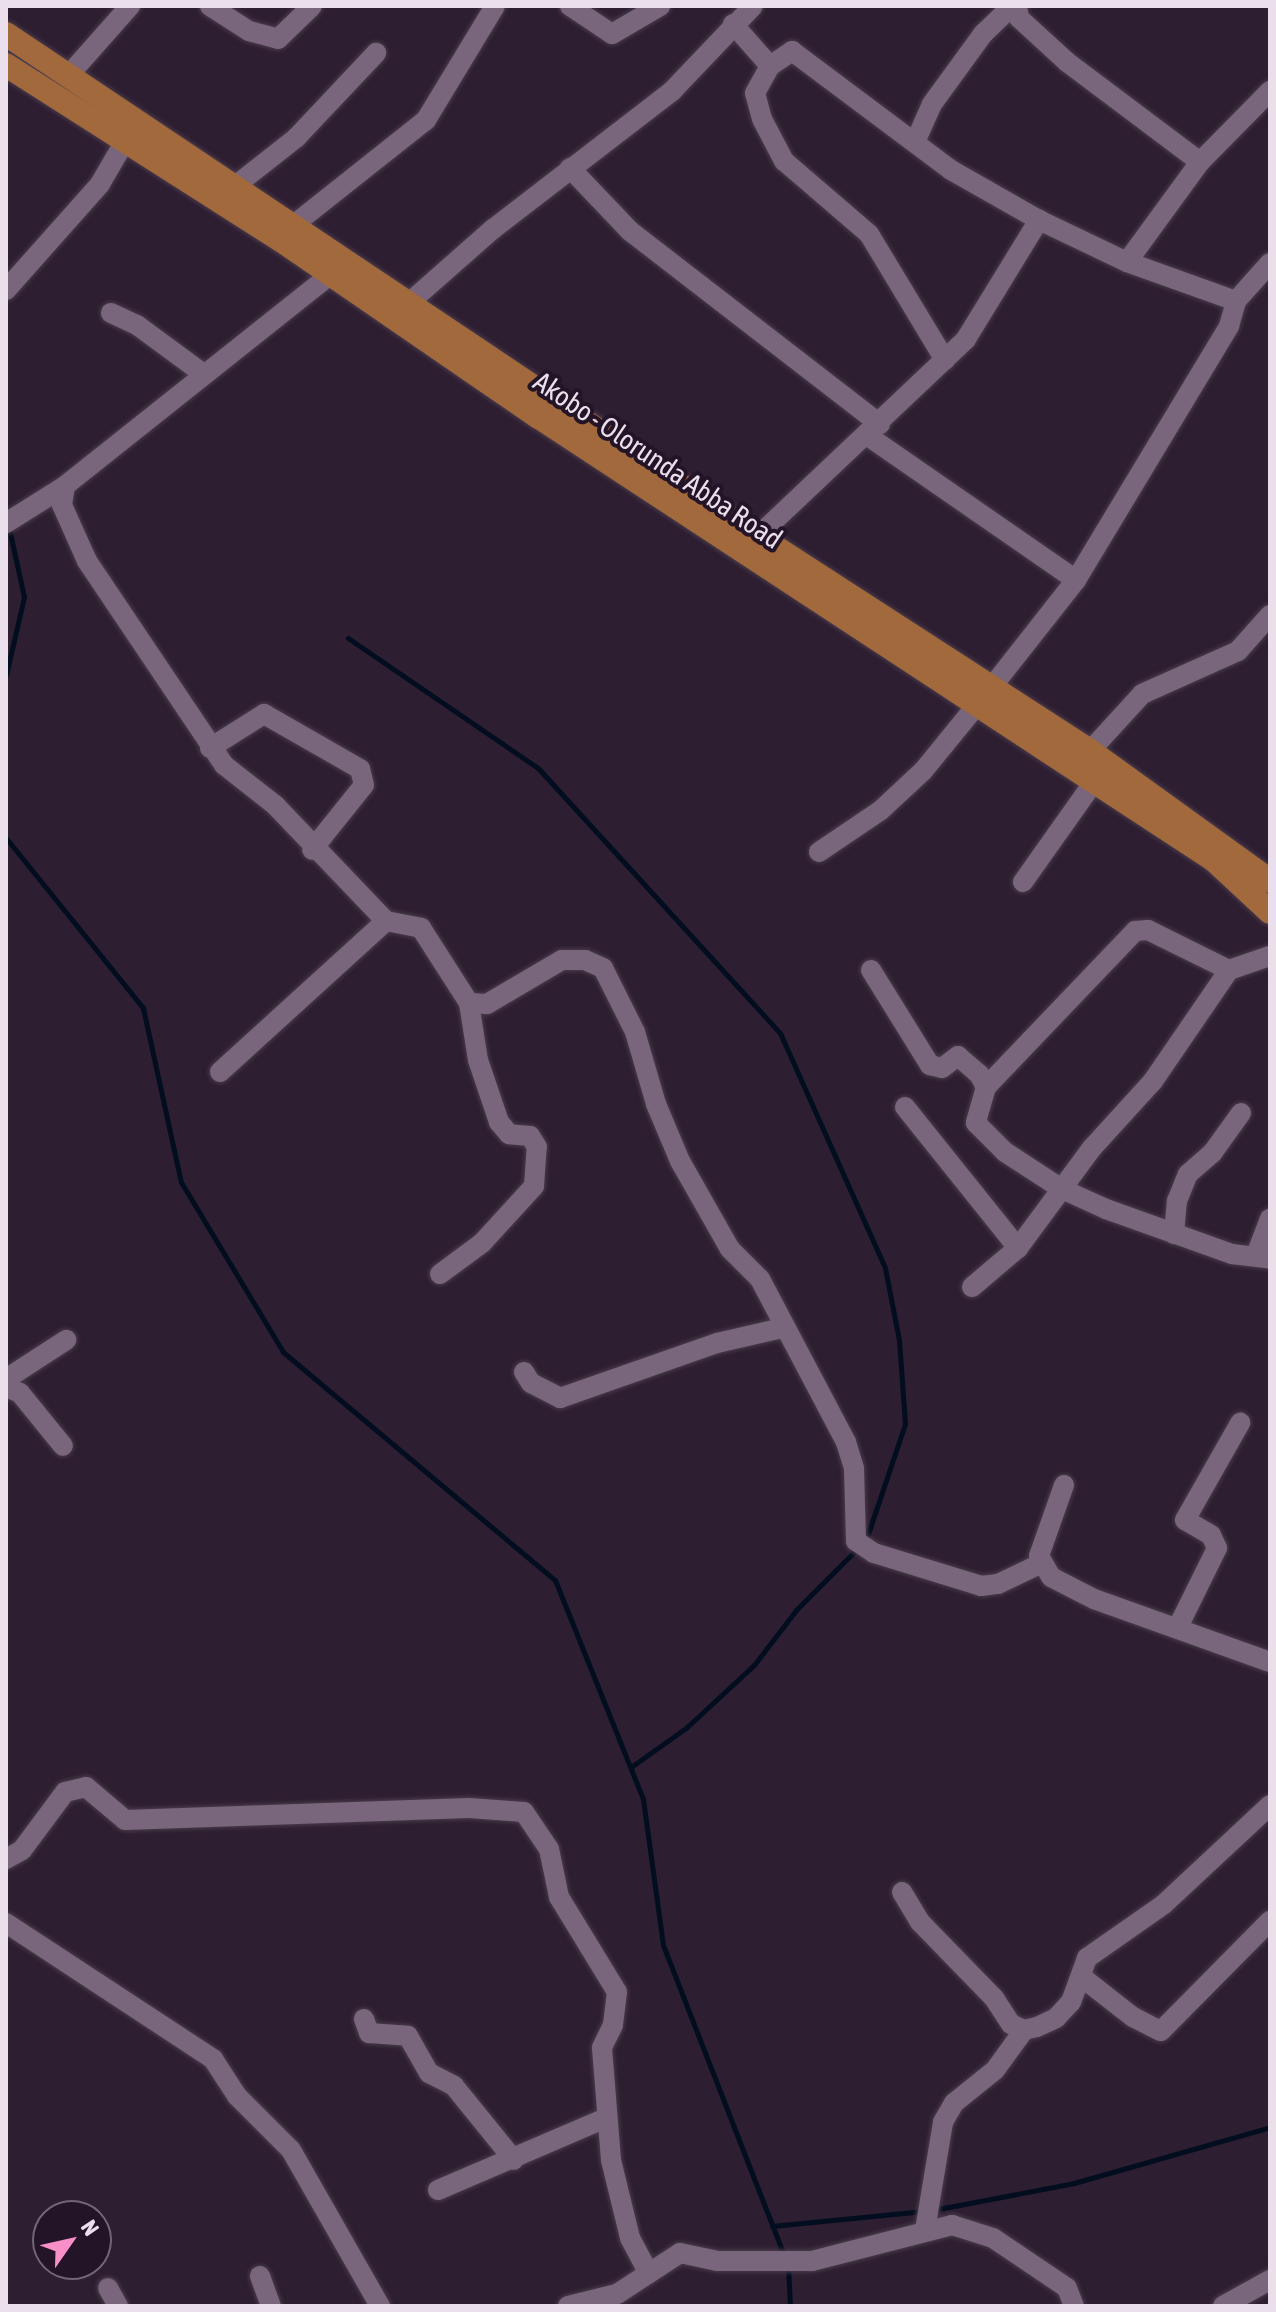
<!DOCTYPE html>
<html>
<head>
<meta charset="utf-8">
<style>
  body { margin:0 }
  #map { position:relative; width:1276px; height:2312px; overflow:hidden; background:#2e1e31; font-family:"Asap Condensed",sans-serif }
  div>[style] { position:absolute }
  .stream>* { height:5px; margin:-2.5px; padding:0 2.5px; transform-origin:2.5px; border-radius:2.5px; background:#020e20 }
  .roads { filter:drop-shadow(0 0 2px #493b4b) drop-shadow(0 0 2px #493b4b) }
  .minor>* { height:20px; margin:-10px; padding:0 10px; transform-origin:10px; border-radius:10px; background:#79667c }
  .major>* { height:24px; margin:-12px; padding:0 12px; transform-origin:12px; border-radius:12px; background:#a1693c }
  span { translate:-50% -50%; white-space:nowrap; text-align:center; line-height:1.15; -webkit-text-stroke:8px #241427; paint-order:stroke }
  .street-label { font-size:28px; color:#eadfeb }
  .frame { position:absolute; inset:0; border:8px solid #eadfeb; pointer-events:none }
  .north { position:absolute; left:32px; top:2200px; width:80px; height:80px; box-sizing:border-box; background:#241427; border:2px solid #736575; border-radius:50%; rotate:56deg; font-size:22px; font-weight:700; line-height:32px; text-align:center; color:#eadfeb }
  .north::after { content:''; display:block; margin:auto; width:28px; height:36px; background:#f98fc9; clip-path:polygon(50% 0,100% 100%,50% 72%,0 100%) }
</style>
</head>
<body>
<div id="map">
  <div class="stream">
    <i style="left:348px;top:638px;width:230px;rotate:34.4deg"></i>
    <i style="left:538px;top:768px;width:359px;rotate:47.6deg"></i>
    <i style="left:780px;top:1033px;width:257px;rotate:65.9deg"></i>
    <i style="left:885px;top:1268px;width:73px;rotate:79deg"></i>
    <i style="left:899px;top:1340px;width:84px;rotate:85.9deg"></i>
    <i style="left:905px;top:1424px;width:122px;rotate:108.6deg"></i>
    <i style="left:6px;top:675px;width:80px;rotate:-77deg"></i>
    <i style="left:24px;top:597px;width:71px;rotate:-102.3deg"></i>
    <i style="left:6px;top:838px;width:218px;rotate:51.1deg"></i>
    <i style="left:143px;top:1008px;width:178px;rotate:77.7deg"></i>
    <i style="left:181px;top:1182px;width:198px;rotate:59deg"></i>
    <i style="left:283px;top:1352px;width:355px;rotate:40deg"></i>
    <i style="left:555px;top:1580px;width:236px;rotate:68.1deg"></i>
    <i style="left:643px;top:1799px;width:147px;rotate:82.2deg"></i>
    <i style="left:663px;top:1945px;width:334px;rotate:68.7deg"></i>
    <i style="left:631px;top:1767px;width:69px;rotate:-35.5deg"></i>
    <i style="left:687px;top:1727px;width:91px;rotate:-42.8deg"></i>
    <i style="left:754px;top:1665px;width:69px;rotate:-52.6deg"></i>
    <i style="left:796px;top:1610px;width:89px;rotate:-45deg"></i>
    <i style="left:933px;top:2210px;width:144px;rotate:-10.8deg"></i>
    <i style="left:1074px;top:2183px;width:204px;rotate:-15.9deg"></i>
    <i style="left:772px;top:2226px;width:153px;rotate:-5.6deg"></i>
    <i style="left:788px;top:2265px;width:41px;rotate:87.2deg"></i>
  </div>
  <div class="roads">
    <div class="minor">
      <i style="left:210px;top:6px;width:46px;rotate:32.7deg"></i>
      <i style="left:249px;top:31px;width:30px;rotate:15deg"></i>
      <i style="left:278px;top:39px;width:47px;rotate:-44.1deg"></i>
      <i style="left:570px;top:6px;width:50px;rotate:33.7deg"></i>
      <i style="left:612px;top:34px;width:56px;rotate:-30.3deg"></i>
      <i style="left:1017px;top:6px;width:12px;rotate:81deg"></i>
      <i style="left:1019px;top:18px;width:65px;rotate:42.5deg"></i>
      <i style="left:1067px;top:62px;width:166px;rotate:36.9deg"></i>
      <i style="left:733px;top:24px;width:56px;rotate:48.6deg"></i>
      <i style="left:68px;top:76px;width:94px;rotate:-48.5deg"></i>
      <i style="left:916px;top:140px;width:39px;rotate:-66deg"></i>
      <i style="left:932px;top:104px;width:87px;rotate:-53.9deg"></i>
      <i style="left:983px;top:34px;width:40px;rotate:-44deg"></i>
      <i style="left:570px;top:168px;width:87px;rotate:46.4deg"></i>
      <i style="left:630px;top:231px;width:316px;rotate:37.7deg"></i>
      <i style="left:235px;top:186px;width:78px;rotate:-38.2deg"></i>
      <i style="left:296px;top:138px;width:117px;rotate:-46.7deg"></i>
      <i style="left:296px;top:223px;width:166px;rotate:-38.4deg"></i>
      <i style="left:426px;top:120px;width:133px;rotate:-58.8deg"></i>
      <i style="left:1127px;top:262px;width:124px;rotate:-53.9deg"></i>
      <i style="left:1200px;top:162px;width:100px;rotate:-45.4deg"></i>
      <i style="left:330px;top:275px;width:339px;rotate:141.5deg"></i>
      <i style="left:65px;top:486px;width:19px;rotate:99deg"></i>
      <i style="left:62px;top:505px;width:61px;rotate:65.9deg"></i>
      <i style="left:87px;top:561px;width:246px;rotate:56.1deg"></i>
      <i style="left:224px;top:765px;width:65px;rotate:38.1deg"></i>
      <i style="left:275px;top:805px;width:161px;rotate:46.3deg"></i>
      <i style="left:386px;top:921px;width:36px;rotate:11deg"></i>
      <i style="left:421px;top:928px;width:89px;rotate:57.4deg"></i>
      <i style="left:469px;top:1003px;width:18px;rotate:3deg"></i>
      <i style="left:487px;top:1004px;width:87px;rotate:-30.4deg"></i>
      <i style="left:562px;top:960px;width:23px"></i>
      <i style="left:585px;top:960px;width:20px;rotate:24deg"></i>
      <i style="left:603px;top:968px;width:72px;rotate:63.4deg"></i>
      <i style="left:635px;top:1032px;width:75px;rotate:73.7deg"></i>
      <i style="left:656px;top:1104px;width:62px;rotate:67.2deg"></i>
      <i style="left:680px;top:1161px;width:101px;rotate:60.4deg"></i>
      <i style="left:730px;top:1249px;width:42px;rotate:45deg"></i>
      <i style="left:760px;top:1279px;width:184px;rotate:62.2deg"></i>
      <i style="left:846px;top:1442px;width:28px;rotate:73deg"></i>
      <i style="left:854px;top:1469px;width:72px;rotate:88.4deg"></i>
      <i style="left:856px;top:1541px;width:22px;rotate:34deg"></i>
      <i style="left:874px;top:1553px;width:112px;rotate:17.1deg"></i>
      <i style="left:981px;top:1586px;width:17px;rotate:-7deg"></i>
      <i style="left:998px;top:1584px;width:47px;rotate:-25.5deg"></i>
      <i style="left:6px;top:290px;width:142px;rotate:-48.4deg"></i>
      <i style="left:100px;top:184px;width:50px;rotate:-59.8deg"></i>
      <i style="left:409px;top:303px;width:112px;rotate:-41.4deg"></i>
      <i style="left:493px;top:229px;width:226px;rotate:-37.6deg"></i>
      <i style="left:672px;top:91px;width:117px;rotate:-46.4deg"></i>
      <i style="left:111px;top:313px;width:29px;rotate:25deg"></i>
      <i style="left:137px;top:325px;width:81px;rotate:36.4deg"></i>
      <i style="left:945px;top:360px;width:147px;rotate:-121.1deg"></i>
      <i style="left:869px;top:234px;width:112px;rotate:-139.3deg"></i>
      <i style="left:784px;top:161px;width:47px;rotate:-117.6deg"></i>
      <i style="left:762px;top:119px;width:27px;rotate:-105deg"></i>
      <i style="left:755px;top:93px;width:31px;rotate:-61deg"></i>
      <i style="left:770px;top:66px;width:27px;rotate:-34deg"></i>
      <i style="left:792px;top:51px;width:199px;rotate:36.8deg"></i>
      <i style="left:951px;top:170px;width:101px;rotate:29.6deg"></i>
      <i style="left:1039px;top:220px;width:98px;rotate:25.5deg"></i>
      <i style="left:1127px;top:262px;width:116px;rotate:19.7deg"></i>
      <i style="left:868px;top:436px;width:253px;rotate:34.7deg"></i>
      <i style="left:6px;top:523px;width:70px;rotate:-32.1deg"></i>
      <i style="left:758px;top:536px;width:286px;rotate:-43.4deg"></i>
      <i style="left:966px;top:339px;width:140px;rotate:-58.5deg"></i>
      <i style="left:991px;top:688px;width:137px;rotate:-51.8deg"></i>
      <i style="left:1076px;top:580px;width:297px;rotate:-58.9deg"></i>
      <i style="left:1229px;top:326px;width:26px;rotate:-74deg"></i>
      <i style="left:1236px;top:301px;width:51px;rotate:-48.2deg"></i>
      <i style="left:210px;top:748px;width:64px;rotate:-32.2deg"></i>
      <i style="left:264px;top:714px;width:111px;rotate:29.8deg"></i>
      <i style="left:360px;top:769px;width:16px;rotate:76deg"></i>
      <i style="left:364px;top:785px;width:83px;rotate:128.7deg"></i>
      <i style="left:1090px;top:751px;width:77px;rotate:-47.6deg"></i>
      <i style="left:1142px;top:694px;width:105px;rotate:-24.1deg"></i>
      <i style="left:1238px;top:651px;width:48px;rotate:-48.4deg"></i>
      <i style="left:819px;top:852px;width:75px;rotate:-34.1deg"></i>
      <i style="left:881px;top:810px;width:57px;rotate:-42.9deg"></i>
      <i style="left:923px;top:771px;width:84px;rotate:-50.8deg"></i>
      <i style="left:1023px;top:882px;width:121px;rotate:-54.7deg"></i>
      <i style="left:871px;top:970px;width:112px;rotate:58.2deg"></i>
      <i style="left:930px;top:1065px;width:12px;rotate:14deg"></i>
      <i style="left:942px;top:1068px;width:20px;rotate:-37deg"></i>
      <i style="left:958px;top:1056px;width:28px;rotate:41deg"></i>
      <i style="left:979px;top:1074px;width:15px;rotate:62deg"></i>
      <i style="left:986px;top:1087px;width:37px;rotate:106deg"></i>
      <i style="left:976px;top:1123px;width:41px;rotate:45deg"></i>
      <i style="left:1005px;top:1152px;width:68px;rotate:33deg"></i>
      <i style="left:1062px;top:1189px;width:48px;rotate:24.4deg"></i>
      <i style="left:1106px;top:1209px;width:134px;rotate:19.7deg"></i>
      <i style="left:1232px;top:1254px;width:38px;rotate:7deg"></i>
      <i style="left:220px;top:1072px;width:224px;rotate:-42.3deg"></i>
      <i style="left:986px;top:1087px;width:216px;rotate:-46.3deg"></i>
      <i style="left:1135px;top:931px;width:13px;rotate:-4deg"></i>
      <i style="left:1148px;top:930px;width:90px;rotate:26.3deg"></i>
      <i style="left:1229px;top:970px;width:43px;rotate:-18.9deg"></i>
      <i style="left:905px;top:1107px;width:181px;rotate:51.3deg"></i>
      <i style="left:1174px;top:1234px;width:33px;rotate:-85deg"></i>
      <i style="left:1177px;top:1201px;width:29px;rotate:-68deg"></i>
      <i style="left:1188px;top:1174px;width:33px;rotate:-41deg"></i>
      <i style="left:1213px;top:1152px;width:48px;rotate:-54.3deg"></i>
      <i style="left:1256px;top:1255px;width:39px;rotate:-69deg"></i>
      <i style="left:440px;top:1274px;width:52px;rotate:-36.4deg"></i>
      <i style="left:482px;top:1243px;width:77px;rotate:-47.6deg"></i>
      <i style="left:534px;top:1186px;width:39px;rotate:-86deg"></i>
      <i style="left:537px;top:1147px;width:13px;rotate:-122deg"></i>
      <i style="left:530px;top:1136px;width:21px;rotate:-175deg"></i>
      <i style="left:509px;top:1134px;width:16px;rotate:-130deg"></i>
      <i style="left:499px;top:1122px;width:65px;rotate:-108.7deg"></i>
      <i style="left:478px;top:1060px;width:58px;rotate:-99deg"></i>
      <i style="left:972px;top:1287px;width:60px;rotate:-40.3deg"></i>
      <i style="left:1018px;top:1248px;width:124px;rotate:-53.5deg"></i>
      <i style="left:1092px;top:1148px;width:91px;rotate:-47.7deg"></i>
      <i style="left:1153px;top:1081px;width:135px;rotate:-55.6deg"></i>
      <i style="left:524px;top:1372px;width:13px;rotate:58deg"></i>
      <i style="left:531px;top:1383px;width:33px;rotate:27deg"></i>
      <i style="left:560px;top:1398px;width:166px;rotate:-19.3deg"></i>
      <i style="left:717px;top:1343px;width:67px;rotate:-13deg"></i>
      <i style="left:6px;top:1379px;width:72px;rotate:-33deg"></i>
      <i style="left:6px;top:1387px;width:15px;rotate:23deg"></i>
      <i style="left:20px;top:1393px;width:68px;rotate:50.9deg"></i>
      <i style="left:1064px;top:1485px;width:75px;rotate:109.4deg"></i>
      <i style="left:1039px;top:1556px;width:24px;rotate:60deg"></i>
      <i style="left:1051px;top:1577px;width:48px;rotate:27.1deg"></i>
      <i style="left:1094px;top:1599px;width:187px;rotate:19.7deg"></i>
      <i style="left:1178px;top:1627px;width:88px;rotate:-63.7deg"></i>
      <i style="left:1217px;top:1548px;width:14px;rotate:-115deg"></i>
      <i style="left:1211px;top:1535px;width:30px;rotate:-150deg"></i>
      <i style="left:1185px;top:1520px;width:112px;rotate:-60.4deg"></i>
      <i style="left:6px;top:1859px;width:18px;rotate:-29deg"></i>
      <i style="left:22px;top:1850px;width:72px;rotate:-53.4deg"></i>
      <i style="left:65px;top:1792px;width:22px;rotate:-13deg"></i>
      <i style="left:86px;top:1787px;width:51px;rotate:40.2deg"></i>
      <i style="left:125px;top:1820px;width:344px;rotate:-2deg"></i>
      <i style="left:469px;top:1808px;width:55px;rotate:4.2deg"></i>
      <i style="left:524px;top:1812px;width:45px;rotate:56deg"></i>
      <i style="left:549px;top:1849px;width:49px;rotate:78.2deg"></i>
      <i style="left:559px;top:1897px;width:111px;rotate:58.6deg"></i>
      <i style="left:617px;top:1992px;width:33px;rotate:97deg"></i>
      <i style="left:613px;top:2025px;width:25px;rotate:116deg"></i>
      <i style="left:602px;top:2048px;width:112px;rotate:85.4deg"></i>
      <i style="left:611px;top:2160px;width:80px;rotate:76.3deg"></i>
      <i style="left:630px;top:2238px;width:40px;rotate:62deg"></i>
      <i style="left:902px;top:1892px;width:35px;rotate:59deg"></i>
      <i style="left:920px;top:1922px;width:106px;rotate:45.8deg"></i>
      <i style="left:994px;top:1998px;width:31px;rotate:57deg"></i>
      <i style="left:1011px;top:2024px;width:14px;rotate:25deg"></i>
      <i style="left:1024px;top:2030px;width:13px;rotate:-13deg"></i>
      <i style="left:1037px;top:2027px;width:21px;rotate:-25deg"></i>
      <i style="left:1056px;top:2018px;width:22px;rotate:-47deg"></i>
      <i style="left:1071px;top:2002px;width:47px;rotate:-70deg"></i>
      <i style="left:1087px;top:1958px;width:94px;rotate:-35deg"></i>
      <i style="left:1164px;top:1904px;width:145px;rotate:-43deg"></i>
      <i style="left:6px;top:1923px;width:248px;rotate:33.3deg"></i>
      <i style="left:213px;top:2059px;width:44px;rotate:57deg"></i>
      <i style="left:237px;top:2096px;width:76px;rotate:45deg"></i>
      <i style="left:291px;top:2150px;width:180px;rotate:60.3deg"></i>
      <i style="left:1083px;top:1978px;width:63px;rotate:38deg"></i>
      <i style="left:1133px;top:2017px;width:31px;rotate:27deg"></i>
      <i style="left:1161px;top:2031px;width:155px;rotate:-45.3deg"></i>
      <i style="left:364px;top:2019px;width:15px;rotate:70deg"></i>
      <i style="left:369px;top:2033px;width:39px;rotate:4deg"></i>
      <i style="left:408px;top:2036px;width:43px;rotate:60.4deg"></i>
      <i style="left:429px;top:2073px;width:28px;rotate:27deg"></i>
      <i style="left:454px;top:2086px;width:95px;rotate:51deg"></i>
      <i style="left:438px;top:2190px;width:183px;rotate:-23.2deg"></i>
      <i style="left:925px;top:2230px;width:109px;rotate:-80.5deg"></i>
      <i style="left:943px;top:2122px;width:22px;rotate:-60deg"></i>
      <i style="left:954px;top:2103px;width:53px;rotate:-38.8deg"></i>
      <i style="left:995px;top:2070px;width:49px;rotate:-54.1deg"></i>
      <i style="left:260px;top:2276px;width:32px;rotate:70deg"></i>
      <i style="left:108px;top:2288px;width:21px;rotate:61deg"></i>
      <i style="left:568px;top:2306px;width:50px;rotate:-13.8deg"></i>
      <i style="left:617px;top:2294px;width:75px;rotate:-33.1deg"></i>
      <i style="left:680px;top:2253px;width:38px;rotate:12deg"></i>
      <i style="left:717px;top:2261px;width:95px"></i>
      <i style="left:812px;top:2261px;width:145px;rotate:-14.4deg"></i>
      <i style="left:952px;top:2225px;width:43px;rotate:17.6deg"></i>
      <i style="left:993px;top:2238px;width:89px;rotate:34deg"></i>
      <i style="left:1067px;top:2288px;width:19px;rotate:69deg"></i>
      <i style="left:1223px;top:2306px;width:54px;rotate:-29deg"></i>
    </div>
    <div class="major">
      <i style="left:6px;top:34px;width:830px;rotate:33.8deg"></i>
      <i style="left:696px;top:496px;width:469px;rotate:32.9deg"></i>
      <i style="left:1090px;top:751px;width:222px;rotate:35.8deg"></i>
      <i style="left:6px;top:65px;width:326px;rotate:32.5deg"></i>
      <i style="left:281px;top:240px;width:313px;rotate:34.5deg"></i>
      <i style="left:539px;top:417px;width:807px;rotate:33.28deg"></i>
      <i style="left:1214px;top:860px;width:76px;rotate:42.9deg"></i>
    </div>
  </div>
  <div class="street-label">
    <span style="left:658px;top:460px;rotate:34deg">Akobo - Olorunda Abba Road</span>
  </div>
  <div class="frame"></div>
  <div class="north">N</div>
</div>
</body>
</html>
